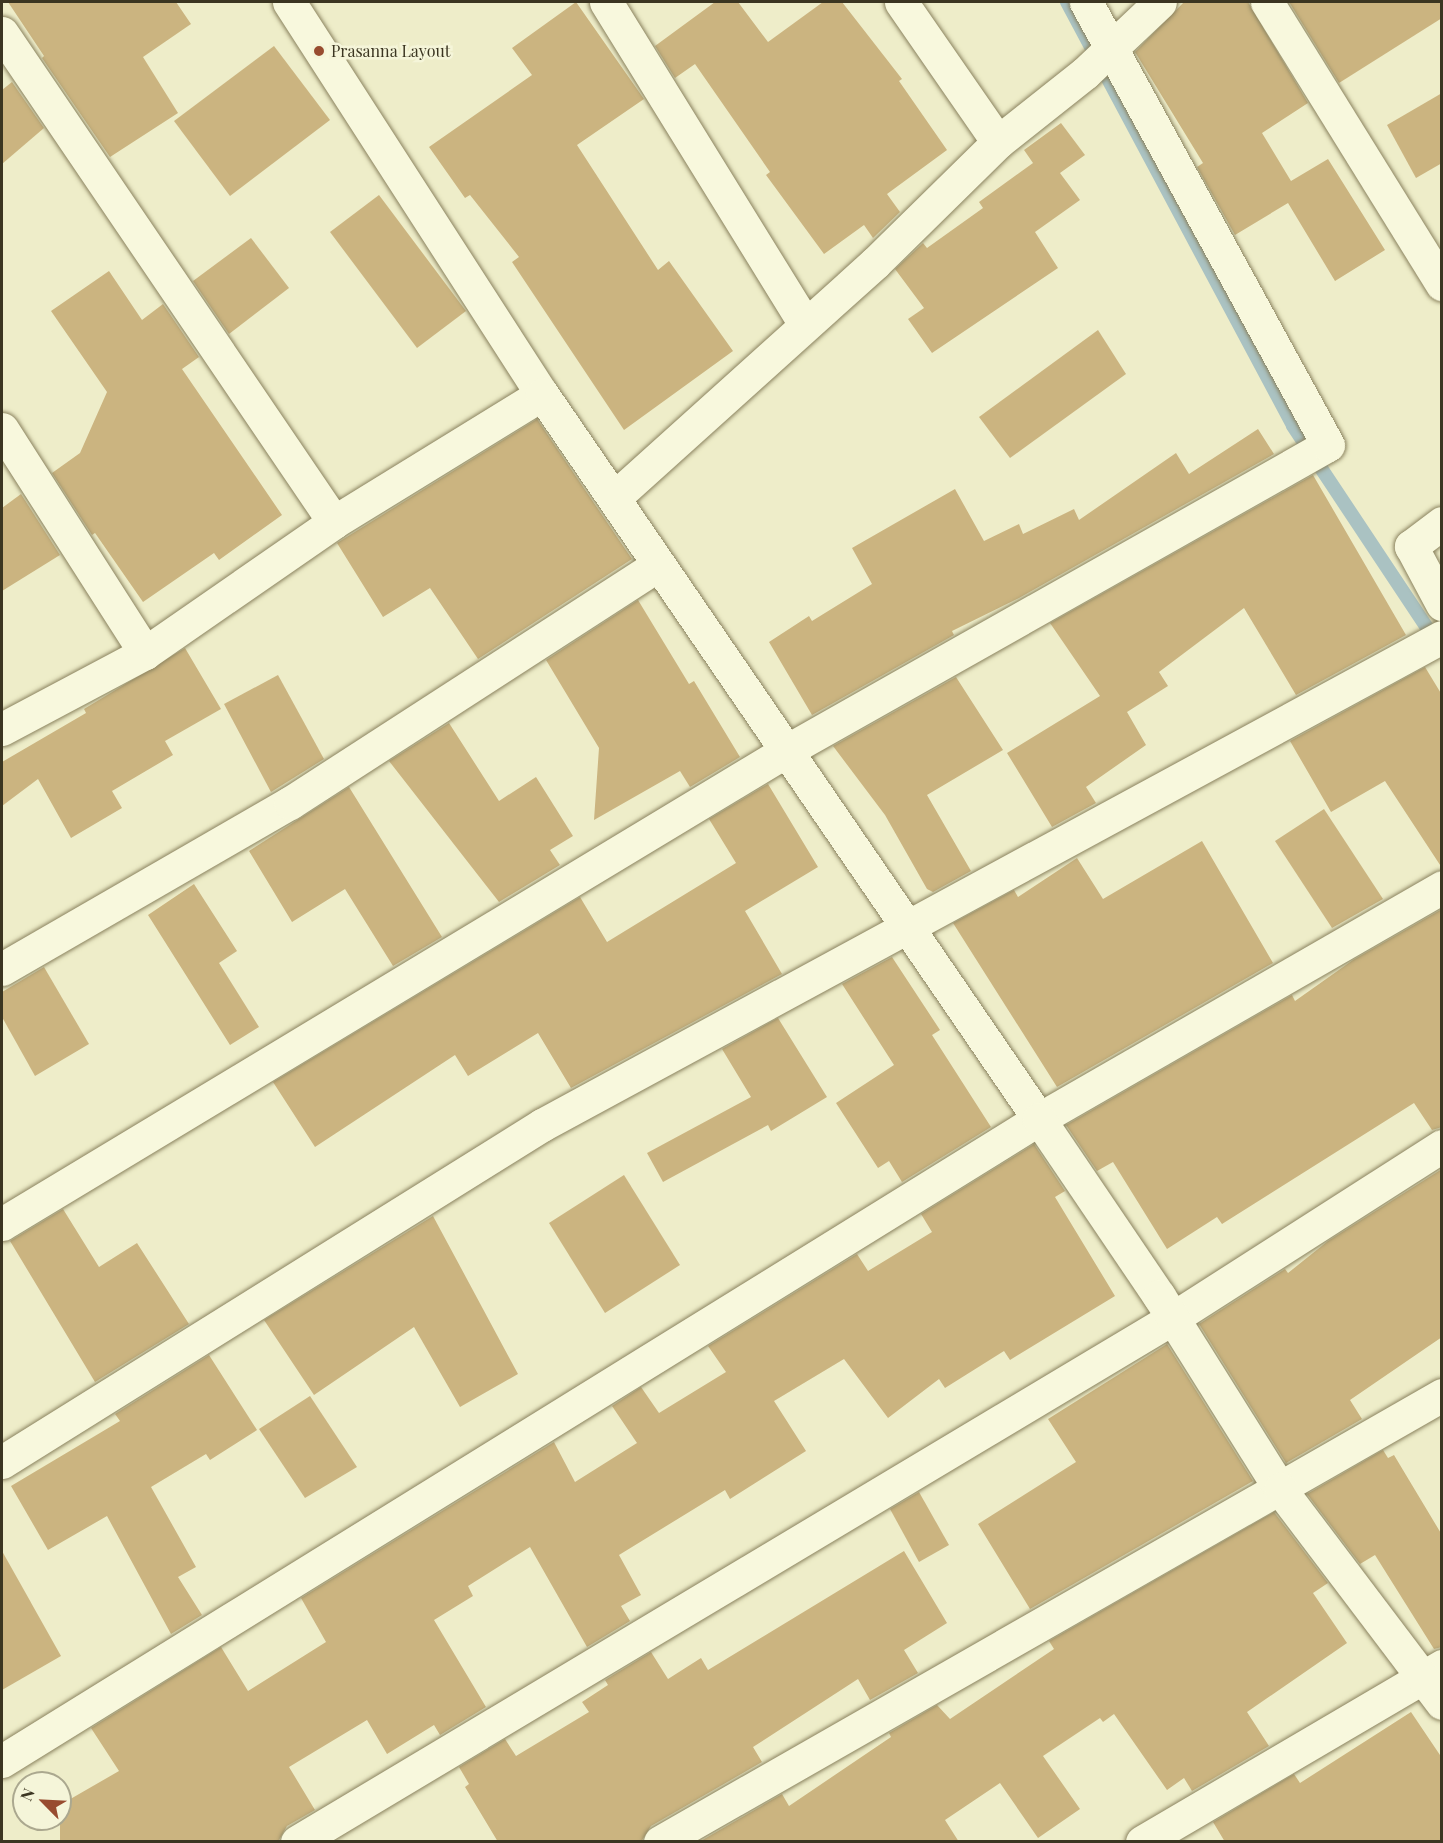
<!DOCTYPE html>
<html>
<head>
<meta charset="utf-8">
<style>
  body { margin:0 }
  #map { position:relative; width:1443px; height:1843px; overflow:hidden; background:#eeedc9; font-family:"Playfair Display",serif }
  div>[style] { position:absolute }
  .stream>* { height:14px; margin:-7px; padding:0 7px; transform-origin:7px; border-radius:7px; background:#aac2c2 }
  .building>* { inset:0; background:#cbb480 }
  .roads { filter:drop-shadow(0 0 2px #8a825e) drop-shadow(0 0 2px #8a825e) }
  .street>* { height:33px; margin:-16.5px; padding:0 16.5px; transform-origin:16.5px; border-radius:16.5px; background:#f8f8dd }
  .secondary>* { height:33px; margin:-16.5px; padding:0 16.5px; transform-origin:16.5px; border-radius:16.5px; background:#f8f8dd }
  .dots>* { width:16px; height:16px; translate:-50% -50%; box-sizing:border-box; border:3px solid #f5f5d9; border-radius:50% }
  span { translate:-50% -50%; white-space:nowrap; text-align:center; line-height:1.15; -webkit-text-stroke:5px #f5f5d9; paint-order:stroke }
  .poi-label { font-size:16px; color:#3b3521 }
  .left { translate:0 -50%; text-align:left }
  .frame { position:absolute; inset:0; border:3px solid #3b3521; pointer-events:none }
  .north { position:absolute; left:12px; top:1771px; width:60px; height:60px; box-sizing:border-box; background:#f5f5d9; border:2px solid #aba88f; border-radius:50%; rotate:294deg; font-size:16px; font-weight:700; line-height:24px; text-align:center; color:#3b3521 }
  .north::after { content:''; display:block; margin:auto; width:21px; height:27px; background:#984c2f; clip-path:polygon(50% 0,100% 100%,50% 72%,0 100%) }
</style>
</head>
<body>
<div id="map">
  <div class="stream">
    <i style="left:1067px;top:2px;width:480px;rotate:61.9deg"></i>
    <i style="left:1293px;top:426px;width:258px;rotate:56.4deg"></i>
  </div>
  <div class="building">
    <i style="clip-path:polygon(8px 2px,176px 2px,191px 24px,143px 57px,178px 113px,110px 157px,42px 58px,44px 56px)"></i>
    <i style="clip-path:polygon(576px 2px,644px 99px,577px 145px,658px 270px,669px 261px,733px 351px,624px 430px,512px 262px,519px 257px,470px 195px,465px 198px,429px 147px,532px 75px,512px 48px)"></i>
    <i style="clip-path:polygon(715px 2px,738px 2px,768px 42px,823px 2px,842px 2px,902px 79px,899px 81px,947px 150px,887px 194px,900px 212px,873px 238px,864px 225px,824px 254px,766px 175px,770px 172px,695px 64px,675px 78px,655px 46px)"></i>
    <i style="clip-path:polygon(1184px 2px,1248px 2px,1308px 103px,1262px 133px,1291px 181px,1328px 159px,1385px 250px,1335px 281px,1288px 203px,1235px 235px,1197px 167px,1203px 163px,1135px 52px)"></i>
    <i style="clip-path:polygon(1289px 2px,1442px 2px,1442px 18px,1339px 83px)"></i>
    <i style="clip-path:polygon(274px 46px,330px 120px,230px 196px,174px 121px)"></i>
    <i style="clip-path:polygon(12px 82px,44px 128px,2px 164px,2px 90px)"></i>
    <i style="clip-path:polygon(1442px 93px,1442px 163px,1416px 178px,1387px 125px)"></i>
    <i style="clip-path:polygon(1061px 123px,1085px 155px,1060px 173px,1080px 200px,1035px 232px,1058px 268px,932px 353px,908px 319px,924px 308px,895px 269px,923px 243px,927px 248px,983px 208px,979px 202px,1033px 163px,1024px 150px)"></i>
    <i style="clip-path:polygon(379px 195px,466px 311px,417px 348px,330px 232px)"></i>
    <i style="clip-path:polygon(251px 238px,289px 288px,229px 334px,193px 281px)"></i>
    <i style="clip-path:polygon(109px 271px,142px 320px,163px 304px,199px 357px,182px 369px,282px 515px,219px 560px,214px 553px,143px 602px,95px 533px,92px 535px,52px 473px,80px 453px,107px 392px,51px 311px)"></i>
    <i style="clip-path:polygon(1098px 330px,1126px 374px,1010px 458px,979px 417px)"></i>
    <i style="clip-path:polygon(537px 419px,632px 559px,478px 659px,430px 588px,383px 617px,337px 543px)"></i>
    <i style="clip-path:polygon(1258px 429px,1274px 454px,1019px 598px,952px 631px,954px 635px,812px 715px,769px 642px,809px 616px,812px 621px,872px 584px,852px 548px,955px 489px,984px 541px,1019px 524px,1023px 534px,1074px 509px,1079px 520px,1176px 453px,1189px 474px)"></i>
    <i style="clip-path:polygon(1313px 475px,1406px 635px,1296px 695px,1244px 608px,1159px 672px,1168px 686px,1127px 712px,1146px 745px,1086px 787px,1096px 803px,1052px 827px,1007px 753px,1100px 696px,1050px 623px)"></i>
    <i style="clip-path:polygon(21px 494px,60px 555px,2px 591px,2px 508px)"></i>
    <i style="clip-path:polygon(638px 600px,689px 684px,694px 681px,740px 757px,690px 787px,680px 771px,594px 820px,599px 748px,546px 660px)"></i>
    <i style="clip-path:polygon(185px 648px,221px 709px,165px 741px,173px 755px,112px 791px,122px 808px,71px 838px,38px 779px,2px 806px,2px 762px,86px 713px,84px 709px)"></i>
    <i style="clip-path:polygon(1425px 667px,1442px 695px,1442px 868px,1385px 781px,1331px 812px,1290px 741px)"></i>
    <i style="clip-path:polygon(278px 675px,324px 759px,271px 792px,224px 704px)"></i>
    <i style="clip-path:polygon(956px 677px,1003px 750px,927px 795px,971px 871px,933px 892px,927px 889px,885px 815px,833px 746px)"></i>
    <i style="clip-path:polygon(449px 723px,499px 801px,536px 777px,573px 836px,550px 850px,560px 865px,499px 902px,389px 761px)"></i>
    <i style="clip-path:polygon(768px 784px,818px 867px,745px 911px,782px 974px,571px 1088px,538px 1033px,468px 1076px,455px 1055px,315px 1147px,273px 1082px,580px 897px,607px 942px,736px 863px,709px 819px)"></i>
    <i style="clip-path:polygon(349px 787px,442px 937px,393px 966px,345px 889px,292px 922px,249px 851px)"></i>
    <i style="clip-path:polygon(1324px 809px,1383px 899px,1332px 928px,1275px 841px)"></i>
    <i style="clip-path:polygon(1202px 841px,1273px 963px,1057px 1087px,953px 923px,1014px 890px,1018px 897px,1077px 858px,1103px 899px)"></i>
    <i style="clip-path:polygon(194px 884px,237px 951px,219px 963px,259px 1027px,230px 1045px,148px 915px)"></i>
    <i style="clip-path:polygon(1442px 909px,1442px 1127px,1432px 1130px,1414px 1103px,1222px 1224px,1217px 1217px,1167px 1249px,1113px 1162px,1097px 1171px,1066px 1125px,1292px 995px,1295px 1001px,1353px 960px)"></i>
    <i style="clip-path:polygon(892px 957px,940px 1030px,932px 1035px,991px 1127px,902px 1182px,889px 1161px,878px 1168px,836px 1103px,894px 1065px,842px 984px)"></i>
    <i style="clip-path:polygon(44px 967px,89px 1044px,35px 1076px,2px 1017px,2px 992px)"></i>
    <i style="clip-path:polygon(778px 1018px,827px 1097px,771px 1131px,768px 1125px,663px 1182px,647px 1153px,751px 1097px,722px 1049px)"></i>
    <i style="clip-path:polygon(1034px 1144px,1065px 1191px,1055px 1197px,1115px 1296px,1010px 1360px,1004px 1351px,945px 1388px,939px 1379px,888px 1418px,844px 1359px,774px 1401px,806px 1451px,730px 1499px,725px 1490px,619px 1555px,641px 1595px,621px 1606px,630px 1621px,587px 1647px,530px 1547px,468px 1586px,473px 1596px,434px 1620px,486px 1707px,440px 1735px,434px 1725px,387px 1754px,367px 1720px,289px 1767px,315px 1810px,287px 1826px,278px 1842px,60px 1842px,60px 1805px,119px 1771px,91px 1728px,221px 1647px,248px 1691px,326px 1642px,301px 1598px,554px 1442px,575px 1482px,637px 1443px,612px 1406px,641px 1387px,659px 1413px,726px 1372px,708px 1346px,857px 1254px,868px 1271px,932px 1232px,921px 1214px)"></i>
    <i style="clip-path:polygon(1442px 1169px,1442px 1337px,1350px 1400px,1362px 1419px,1286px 1463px,1199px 1324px,1285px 1269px,1288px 1273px,1328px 1241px)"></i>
    <i style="clip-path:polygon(624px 1175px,680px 1265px,605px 1313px,549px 1223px)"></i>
    <i style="clip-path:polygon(63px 1209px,99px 1267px,137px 1243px,189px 1324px,95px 1382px,10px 1241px)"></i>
    <i style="clip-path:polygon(433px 1216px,518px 1374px,460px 1407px,414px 1327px,314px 1395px,264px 1320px)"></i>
    <i style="clip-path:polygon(1167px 1344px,1253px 1481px,1030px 1609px,978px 1524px,1076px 1462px,1048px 1419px)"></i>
    <i style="clip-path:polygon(209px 1355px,257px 1430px,210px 1460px,206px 1454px,151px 1487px,196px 1567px,178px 1577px,202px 1615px,171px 1634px,107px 1516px,48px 1550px,11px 1486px,120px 1421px,115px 1414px)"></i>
    <i style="clip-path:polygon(310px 1396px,357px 1467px,305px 1498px,259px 1429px)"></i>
    <i style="clip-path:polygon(1383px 1450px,1388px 1458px,1394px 1455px,1442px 1535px,1442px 1647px,1434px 1649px,1375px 1555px,1360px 1564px,1307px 1494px)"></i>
    <i style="clip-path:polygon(919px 1492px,949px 1545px,919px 1562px,890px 1509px)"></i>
    <i style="clip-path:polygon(1274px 1512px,1328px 1583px,1313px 1593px,1347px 1643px,1247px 1712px,1269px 1746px,1192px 1791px,1184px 1778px,1167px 1790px,1114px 1714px,1103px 1722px,1100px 1718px,1043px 1756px,1080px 1809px,1038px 1838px,1000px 1783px,945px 1820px,959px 1842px,699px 1842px,782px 1794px,789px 1806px,891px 1737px,889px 1733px,937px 1705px,950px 1719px,1054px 1649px,1049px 1641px)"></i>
    <i style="clip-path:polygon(2px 1551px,61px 1656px,2px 1690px)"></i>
    <i style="clip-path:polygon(904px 1551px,947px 1623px,904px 1650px,918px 1673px,870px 1700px,858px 1679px,753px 1747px,762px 1762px,651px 1826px,641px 1842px,498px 1842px,465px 1787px,469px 1784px,459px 1767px,505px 1739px,516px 1756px,589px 1712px,582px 1702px,608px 1685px,605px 1680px,651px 1652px,668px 1679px,701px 1658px,708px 1670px)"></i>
    <i style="clip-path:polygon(1411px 1712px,1442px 1758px,1442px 1842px,1225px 1842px,1213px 1822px,1294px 1774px,1300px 1783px)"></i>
  </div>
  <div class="roads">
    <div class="street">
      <i style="left:606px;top:2px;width:377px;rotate:58.3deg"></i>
      <i style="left:901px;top:2px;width:170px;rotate:55.3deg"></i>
      <i style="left:1267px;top:2px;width:332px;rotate:58.2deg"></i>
      <i style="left:2px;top:33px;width:591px;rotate:55.83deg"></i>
      <i style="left:2px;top:429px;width:266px;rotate:57.4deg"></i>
      <i style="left:614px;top:498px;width:351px;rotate:-42deg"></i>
      <i style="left:875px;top:263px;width:173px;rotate:-44.5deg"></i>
      <i style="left:998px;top:142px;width:111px;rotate:-38.4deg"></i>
      <i style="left:1085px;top:73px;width:103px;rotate:-43.4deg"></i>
      <i style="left:1442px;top:523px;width:39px;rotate:143deg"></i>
      <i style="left:1411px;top:546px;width:66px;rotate:61.9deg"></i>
      <i style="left:2px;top:729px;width:162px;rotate:-28deg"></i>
      <i style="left:145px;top:653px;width:230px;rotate:-34.7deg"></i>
      <i style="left:334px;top:522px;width:244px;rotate:-31.6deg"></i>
      <i style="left:2px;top:969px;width:332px;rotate:-30deg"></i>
      <i style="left:290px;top:803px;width:438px;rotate:-32.9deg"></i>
      <i style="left:2px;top:1224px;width:916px;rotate:-31.1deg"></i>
      <i style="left:786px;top:751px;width:622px;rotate:-29.45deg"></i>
      <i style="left:1328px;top:445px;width:505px;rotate:-118.65deg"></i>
      <i style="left:2px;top:1462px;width:637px;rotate:-31.97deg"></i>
      <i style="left:542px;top:1125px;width:1024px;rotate:-28.47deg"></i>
      <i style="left:2px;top:1761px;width:1220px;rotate:-31.76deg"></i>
      <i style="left:1039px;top:1119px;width:465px;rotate:-29.9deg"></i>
      <i style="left:297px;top:1842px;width:1021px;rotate:-30.89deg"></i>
      <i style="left:1173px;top:1318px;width:319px;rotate:-32.6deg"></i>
      <i style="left:660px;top:1842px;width:901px;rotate:-29.75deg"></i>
      <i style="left:1142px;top:1842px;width:348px;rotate:-30.4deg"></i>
    </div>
    <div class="secondary">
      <i style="left:289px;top:2px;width:467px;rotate:57.2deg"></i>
      <i style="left:542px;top:394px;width:879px;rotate:55.57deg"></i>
      <i style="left:1039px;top:1119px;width:214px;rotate:55.9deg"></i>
      <i style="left:1159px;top:1296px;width:228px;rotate:57.9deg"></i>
      <i style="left:1280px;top:1489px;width:268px;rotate:52.9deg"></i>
    </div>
  </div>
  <div class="dots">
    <i style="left:319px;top:51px;background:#984c2f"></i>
  </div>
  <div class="poi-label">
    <span class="left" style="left:331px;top:51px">Prasanna Layout</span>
  </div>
  <div class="frame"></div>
  <div class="north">N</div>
</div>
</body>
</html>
